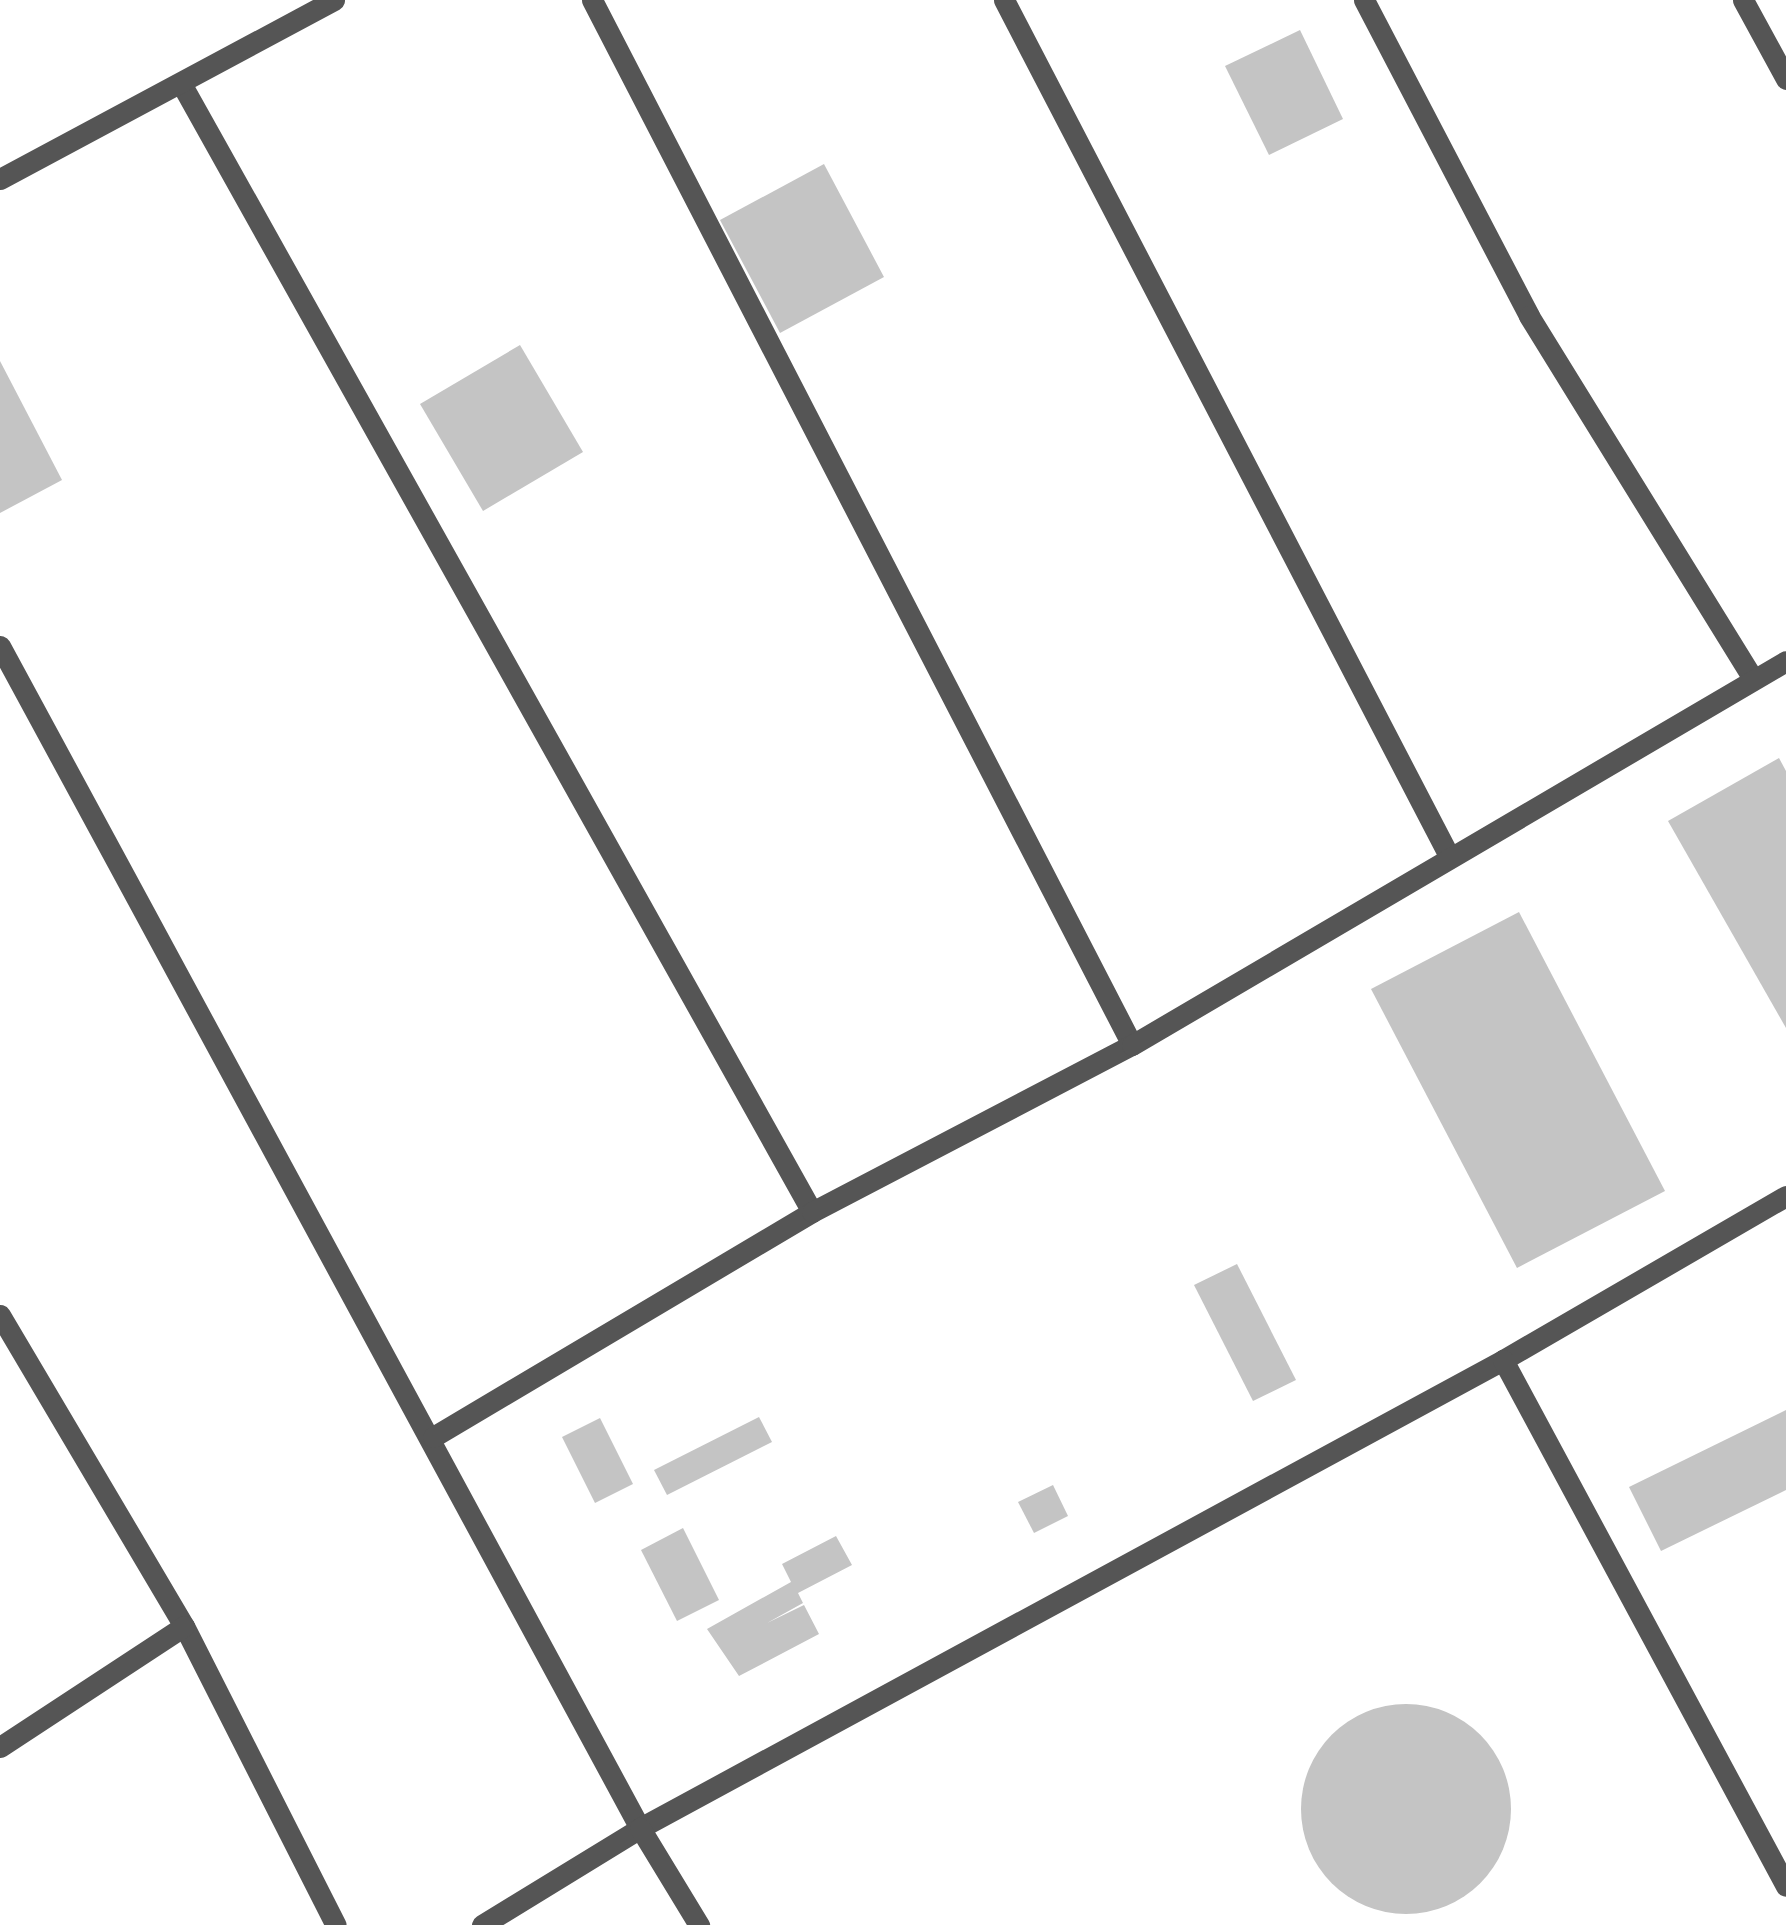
<!DOCTYPE html>
<html>
<head>
<meta charset="utf-8">
<style>
  body { margin:0 }
  #map { position:relative; width:1786px; height:1925px; overflow:hidden; background:#fff; font-family:"Roboto Condensed",sans-serif }
  div>[style] { position:absolute }
  .building>* { inset:0; background:#c4c4c4 }
  .round { border-radius:50% }
  .lane>* { height:21px; margin:-10.5px; padding:0 10.5px; transform-origin:10.5px; border-radius:10.5px; background:#555 }
  span { translate:-50% -50%; white-space:nowrap; text-align:center; line-height:1.15; -webkit-text-stroke:12px #fff; paint-order:stroke }
</style>
</head>
<body>
<div id="map">
  <div class="building">
    <i style="clip-path:polygon(1300px 30px,1343px 119px,1269px 155px,1225px 66px)"></i>
    <i style="clip-path:polygon(824px 164px,884px 277px,780px 333px,720px 220px)"></i>
    <i style="clip-path:polygon(520px 345px,583px 452px,483px 511px,420px 404px)"></i>
    <i style="clip-path:polygon(0 361px,62px 480px,0 513px)"></i>
    <i style="clip-path:polygon(1779px 758px,1786px 771px,1786px 1028px,1668px 821px)"></i>
    <i style="clip-path:polygon(1519px 912px,1665px 1191px,1517px 1268px,1371px 989px)"></i>
    <i style="clip-path:polygon(1237px 1264px,1296px 1380px,1253px 1401px,1194px 1285px)"></i>
    <i style="clip-path:polygon(1786px 1410px,1786px 1490px,1661px 1551px,1629px 1487px)"></i>
    <i style="clip-path:polygon(759px 1417px,772px 1442px,667px 1495px,654px 1470px)"></i>
    <i style="clip-path:polygon(600px 1418px,633px 1484px,595px 1503px,562px 1437px)"></i>
    <i style="clip-path:polygon(1053px 1485px,1068px 1516px,1034px 1533px,1018px 1502px)"></i>
    <i style="clip-path:polygon(683px 1528px,719px 1600px,677px 1621px,641px 1550px)"></i>
    <i style="clip-path:polygon(836px 1536px,852px 1565px,798px 1593px,803px 1603px,767px 1623px,804px 1605px,819px 1634px,739px 1676px,707px 1629px,791px 1582px,782px 1564px)"></i>
    <i class="round" style="left:1301px;top:1704px;width:210px;height:210px"></i>
  </div>
  <div class="lane">
    <i style="left:592px;top:0;width:1176px;rotate:62.67deg"></i>
    <i style="left:1004px;top:0;width:965px;rotate:62.53deg"></i>
    <i style="left:1364px;top:0;width:356px;rotate:62.4deg"></i>
    <i style="left:1529px;top:316px;width:427px;rotate:58.3deg"></i>
    <i style="left:1743px;top:0;width:90px;rotate:61.4deg"></i>
    <i style="left:182px;top:85px;width:1291px;rotate:60.79deg"></i>
    <i style="left:0;top:179px;width:379px;rotate:-28.2deg"></i>
    <i style="left:0;top:646px;width:1344px;rotate:61.57deg"></i>
    <i style="left:640px;top:1828px;width:982px;rotate:-28.47deg"></i>
    <i style="left:1503px;top:1360px;width:327px;rotate:-30.1deg"></i>
    <i style="left:0;top:1315px;width:361px;rotate:59.4deg"></i>
    <i style="left:184px;top:1626px;width:335px;rotate:63.1deg"></i>
    <i style="left:1503px;top:1360px;width:597px;rotate:61.72deg"></i>
    <i style="left:433px;top:1437px;width:441px;rotate:-30.7deg"></i>
    <i style="left:812px;top:1212px;width:361px;rotate:-27.6deg"></i>
    <i style="left:1132px;top:1045px;width:758px;rotate:-30.42deg"></i>
    <i style="left:0;top:1747px;width:220px;rotate:-33.3deg"></i>
    <i style="left:482px;top:1925px;width:185px;rotate:-31.5deg"></i>
    <i style="left:640px;top:1828px;width:114px;rotate:58.7deg"></i>
  </div>
</div>
</body>
</html>
